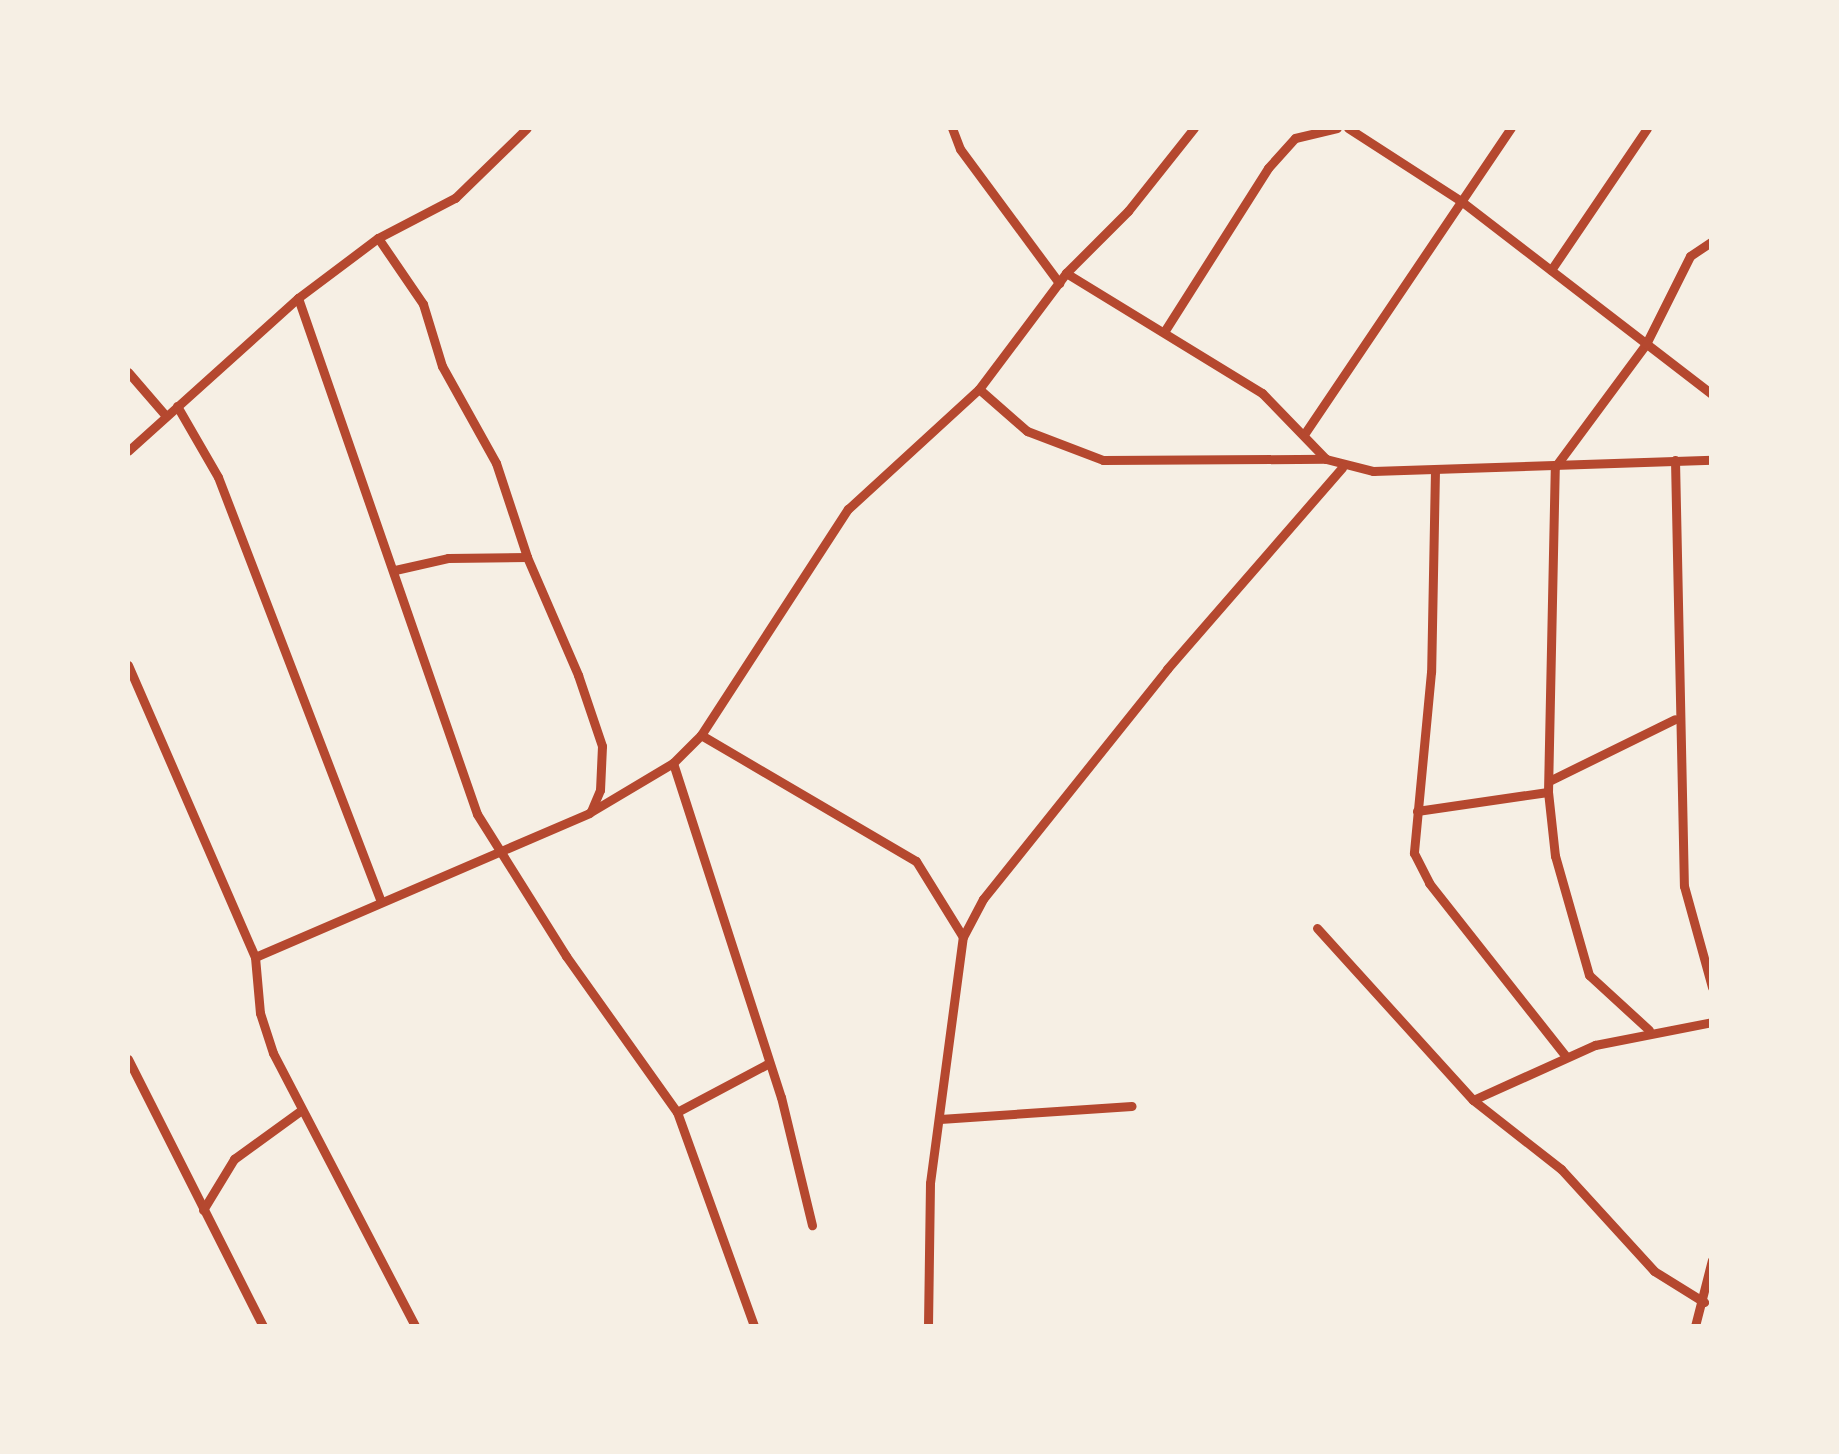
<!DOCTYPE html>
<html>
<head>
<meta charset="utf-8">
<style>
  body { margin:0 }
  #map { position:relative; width:1839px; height:1454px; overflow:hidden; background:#f6efe4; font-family:Arial,sans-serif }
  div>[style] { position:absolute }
  .minor>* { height:9px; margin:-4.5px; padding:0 4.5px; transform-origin:4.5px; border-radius:4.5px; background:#b5482f }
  span { translate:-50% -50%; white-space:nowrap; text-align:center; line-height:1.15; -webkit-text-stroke:8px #f6efe4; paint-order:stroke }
  .frame { position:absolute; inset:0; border:130px solid #f6efe4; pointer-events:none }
</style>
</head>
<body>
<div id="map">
  <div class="minor">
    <i style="left:952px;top:128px;width:22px;rotate:69deg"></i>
    <i style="left:960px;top:149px;width:167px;rotate:53.5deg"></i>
    <i style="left:1348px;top:128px;width:135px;rotate:32.9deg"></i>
    <i style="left:1461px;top:201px;width:317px;rotate:37.6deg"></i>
    <i style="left:378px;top:238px;width:80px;rotate:55.7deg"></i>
    <i style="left:423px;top:304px;width:65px;rotate:73deg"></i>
    <i style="left:442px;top:366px;width:111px;rotate:60.9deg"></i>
    <i style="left:496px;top:463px;width:99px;rotate:71.7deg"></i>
    <i style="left:527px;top:557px;width:129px;rotate:66.6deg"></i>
    <i style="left:578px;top:675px;width:75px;rotate:71.3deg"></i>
    <i style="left:602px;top:746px;width:44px;rotate:92.6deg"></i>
    <i style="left:600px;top:790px;width:23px;rotate:113deg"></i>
    <i style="left:1551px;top:270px;width:171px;rotate:-55.9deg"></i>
    <i style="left:1066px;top:273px;width:230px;rotate:31.5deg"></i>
    <i style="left:1262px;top:393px;width:92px;rotate:45.9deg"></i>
    <i style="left:298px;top:298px;width:546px;rotate:70.87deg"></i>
    <i style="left:477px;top:814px;width:168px;rotate:57.9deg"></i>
    <i style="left:566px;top:956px;width:191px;rotate:54.6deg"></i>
    <i style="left:677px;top:1112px;width:227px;rotate:70.2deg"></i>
    <i style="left:1164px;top:332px;width:194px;rotate:-57.6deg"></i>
    <i style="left:1268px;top:168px;width:40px;rotate:-48deg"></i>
    <i style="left:1295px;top:138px;width:43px;rotate:-13.4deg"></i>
    <i style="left:128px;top:372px;width:58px;rotate:49.2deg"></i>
    <i style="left:979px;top:389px;width:64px;rotate:41.2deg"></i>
    <i style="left:1027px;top:431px;width:81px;rotate:20.9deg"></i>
    <i style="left:1103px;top:460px;width:223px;rotate:-0.3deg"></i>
    <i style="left:1326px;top:459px;width:49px;rotate:14.3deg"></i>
    <i style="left:1373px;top:471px;width:339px;rotate:-1.9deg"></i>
    <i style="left:177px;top:406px;width:82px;rotate:60deg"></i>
    <i style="left:218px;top:477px;width:455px;rotate:69deg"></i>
    <i style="left:1305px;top:433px;width:368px;rotate:-56deg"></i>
    <i style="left:128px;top:451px;width:229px;rotate:-42deg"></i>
    <i style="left:298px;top:298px;width:100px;rotate:-36.9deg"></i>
    <i style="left:378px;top:238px;width:87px;rotate:-27.5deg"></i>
    <i style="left:455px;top:198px;width:100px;rotate:-44.2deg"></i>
    <i style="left:1675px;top:460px;width:426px;rotate:88.8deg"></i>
    <i style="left:1684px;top:886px;width:105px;rotate:74.5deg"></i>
    <i style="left:1435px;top:470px;width:202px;rotate:91.1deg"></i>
    <i style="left:1431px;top:672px;width:182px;rotate:95.4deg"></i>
    <i style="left:1414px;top:853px;width:34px;rotate:63deg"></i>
    <i style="left:1429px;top:883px;width:219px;rotate:51.7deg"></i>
    <i style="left:395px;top:570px;width:54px;rotate:-12.8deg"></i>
    <i style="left:448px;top:558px;width:79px;rotate:-0.7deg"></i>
    <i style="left:128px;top:665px;width:318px;rotate:66.5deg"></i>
    <i style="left:255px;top:957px;width:56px;rotate:84.9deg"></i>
    <i style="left:260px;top:1013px;width:42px;rotate:72deg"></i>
    <i style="left:273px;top:1053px;width:308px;rotate:62.5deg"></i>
    <i style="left:701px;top:735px;width:249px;rotate:30.4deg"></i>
    <i style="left:916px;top:861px;width:89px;rotate:58.3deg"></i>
    <i style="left:673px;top:763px;width:351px;rotate:72.1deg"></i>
    <i style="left:781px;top:1097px;width:132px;rotate:76.4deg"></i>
    <i style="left:1549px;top:781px;width:140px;rotate:-26.2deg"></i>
    <i style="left:1417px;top:811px;width:132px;rotate:-8.3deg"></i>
    <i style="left:1317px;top:928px;width:232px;rotate:47.8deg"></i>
    <i style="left:1473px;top:1100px;width:112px;rotate:38.1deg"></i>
    <i style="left:1561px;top:1169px;width:138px;rotate:47.6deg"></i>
    <i style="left:1654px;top:1271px;width:59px;rotate:31.8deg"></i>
    <i style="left:255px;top:957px;width:364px;rotate:-23.3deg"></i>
    <i style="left:589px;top:813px;width:98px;rotate:-30.8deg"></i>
    <i style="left:673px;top:763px;width:40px;rotate:-45deg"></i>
    <i style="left:701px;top:735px;width:270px;rotate:-57deg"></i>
    <i style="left:848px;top:509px;width:178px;rotate:-42.5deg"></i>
    <i style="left:979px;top:389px;width:145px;rotate:-53.1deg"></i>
    <i style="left:1066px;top:273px;width:88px;rotate:-45deg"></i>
    <i style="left:1128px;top:211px;width:106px;rotate:-51.5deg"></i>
    <i style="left:1649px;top:1030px;width:81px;rotate:-137.5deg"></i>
    <i style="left:1589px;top:975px;width:124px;rotate:-105.9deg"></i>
    <i style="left:1555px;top:856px;width:64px;rotate:-96.2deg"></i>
    <i style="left:1548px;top:792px;width:325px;rotate:-88.8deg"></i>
    <i style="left:1555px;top:467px;width:153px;rotate:-53.5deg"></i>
    <i style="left:1646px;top:344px;width:98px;rotate:-63.4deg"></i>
    <i style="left:1690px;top:256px;width:27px;rotate:-34deg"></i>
    <i style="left:128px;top:1059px;width:299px;rotate:63.2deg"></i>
    <i style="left:1473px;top:1100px;width:134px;rotate:-24.3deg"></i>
    <i style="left:1595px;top:1045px;width:119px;rotate:-11.1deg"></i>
    <i style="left:677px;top:1112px;width:104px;rotate:-28deg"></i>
    <i style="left:940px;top:1119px;width:192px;rotate:-3.9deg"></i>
    <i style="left:203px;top:1210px;width:60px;rotate:-58.7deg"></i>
    <i style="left:234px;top:1159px;width:82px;rotate:-36deg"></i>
    <i style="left:928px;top:1326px;width:143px;rotate:-89.2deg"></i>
    <i style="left:930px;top:1183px;width:248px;rotate:-82.4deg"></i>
    <i style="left:963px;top:937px;width:43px;rotate:-62.2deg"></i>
    <i style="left:983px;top:899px;width:295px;rotate:-51.3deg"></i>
    <i style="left:1167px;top:669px;width:267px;rotate:-49deg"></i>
    <i style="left:1695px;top:1326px;width:68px;rotate:-75.6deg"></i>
  </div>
  <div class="frame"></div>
</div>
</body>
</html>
